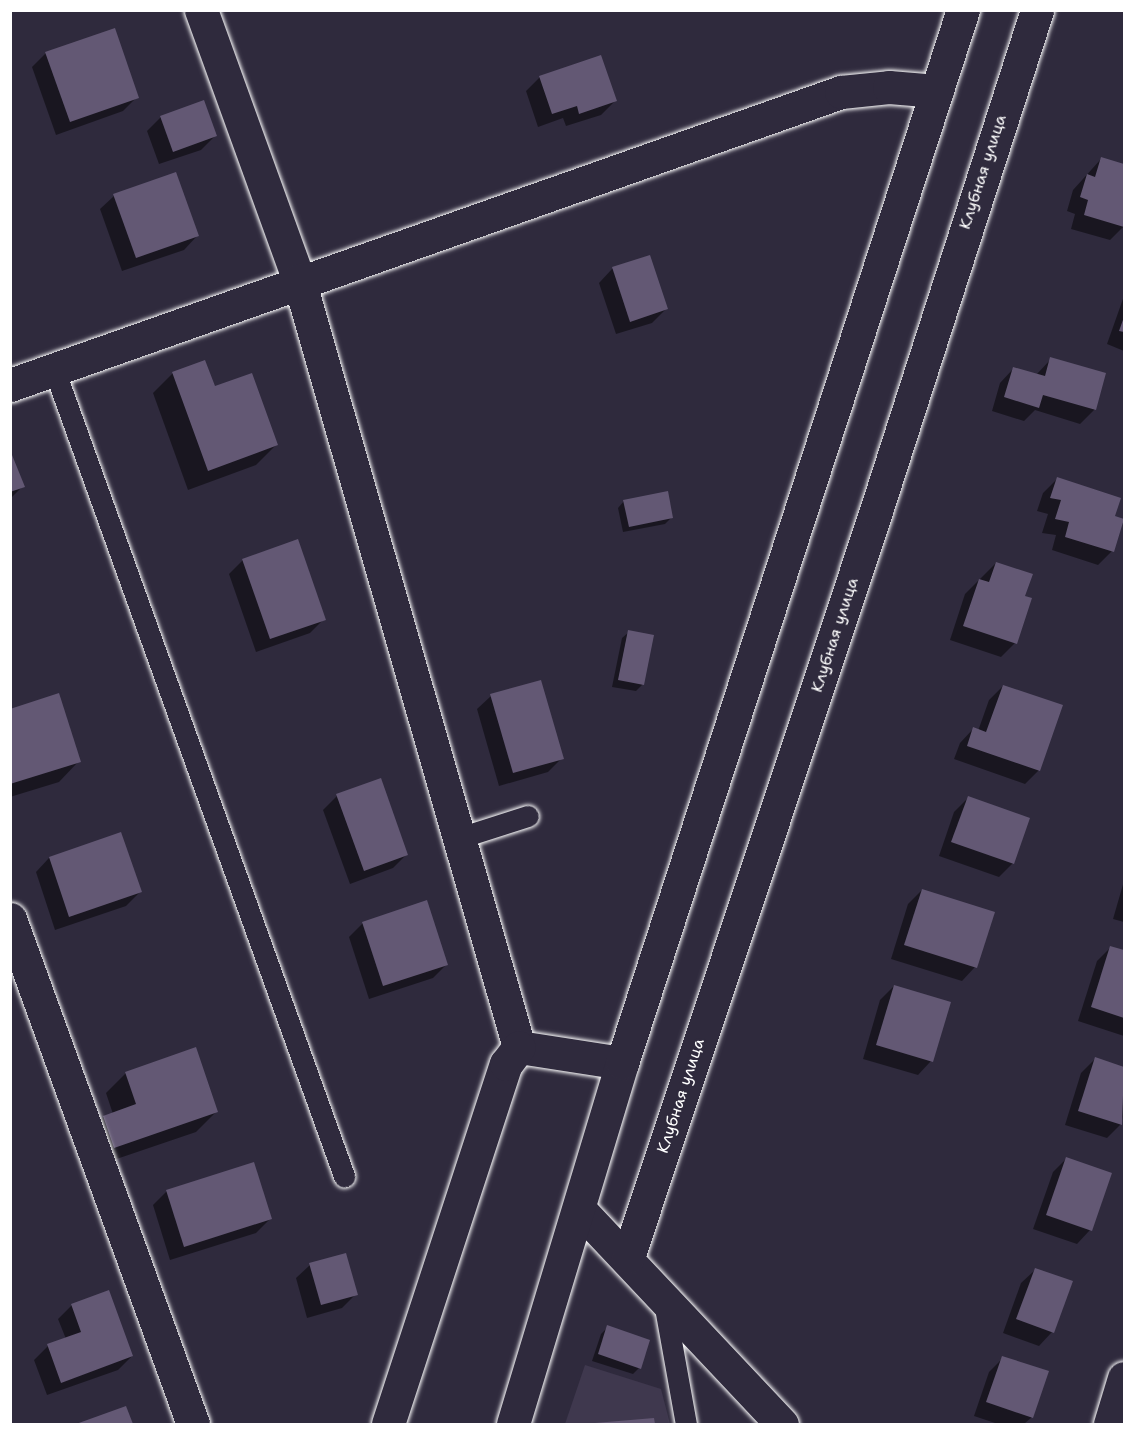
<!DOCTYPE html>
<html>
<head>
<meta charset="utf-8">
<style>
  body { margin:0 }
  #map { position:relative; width:1135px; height:1435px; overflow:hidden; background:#2f2a3d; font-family:"Shantell Sans",sans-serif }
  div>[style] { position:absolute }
  .built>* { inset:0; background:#3f384e }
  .shadow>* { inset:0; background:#0007 }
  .building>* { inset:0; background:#635874 }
  .roads { filter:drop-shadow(0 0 2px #fff) drop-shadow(0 0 2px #fff) }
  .lane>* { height:21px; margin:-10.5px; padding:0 10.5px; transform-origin:10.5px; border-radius:10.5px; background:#2f2a3d }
  .street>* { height:33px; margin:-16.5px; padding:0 16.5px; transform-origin:16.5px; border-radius:16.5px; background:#2f2a3d }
  .secondary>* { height:33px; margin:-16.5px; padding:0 16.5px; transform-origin:16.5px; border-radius:16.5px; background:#2f2a3d }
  span { translate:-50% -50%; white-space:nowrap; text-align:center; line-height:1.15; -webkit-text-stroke:4.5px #2f2a3d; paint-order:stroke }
  .street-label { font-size:16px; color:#fff }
  .frame { position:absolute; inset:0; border:12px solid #fff; pointer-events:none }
</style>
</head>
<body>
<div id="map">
  <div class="built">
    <i style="clip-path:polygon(585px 1365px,661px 1389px,670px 1424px,565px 1424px)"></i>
  </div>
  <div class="shadow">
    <i style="clip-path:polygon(46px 53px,137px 97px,123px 111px,56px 135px,32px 67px)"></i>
    <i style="clip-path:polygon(540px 77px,615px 101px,601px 115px,566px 126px,563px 118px,538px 127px,526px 91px)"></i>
    <i style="clip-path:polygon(161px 117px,215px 136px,201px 150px,159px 164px,147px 131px)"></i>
    <i style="clip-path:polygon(1101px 159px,1124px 166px,1124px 226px,1110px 240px,1071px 229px,1075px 214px,1067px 211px,1073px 190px)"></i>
    <i style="clip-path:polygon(114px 196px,197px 236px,184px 250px,122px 271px,100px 209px)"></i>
    <i style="clip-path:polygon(649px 257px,666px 309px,652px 323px,616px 334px,599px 283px,612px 269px)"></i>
    <i style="clip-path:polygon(1124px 296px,1124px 351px,1107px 344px)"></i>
    <i style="clip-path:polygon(1051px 359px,1104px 374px,1094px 410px,1080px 424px,1035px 410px,1024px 421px,992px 411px,1000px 383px,1013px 369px,1036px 375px)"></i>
    <i style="clip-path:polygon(173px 373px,214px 388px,276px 445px,256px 465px,188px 490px,153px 393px)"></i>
    <i style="clip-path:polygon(10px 454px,23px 486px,10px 499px)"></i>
    <i style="clip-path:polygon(1057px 479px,1113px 517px,1112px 551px,1098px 565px,1052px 550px,1056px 535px,1042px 533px,1048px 514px,1037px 511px,1043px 493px)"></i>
    <i style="clip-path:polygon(624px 501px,672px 517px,665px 524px,623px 532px,618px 508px)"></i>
    <i style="clip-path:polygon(243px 560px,324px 619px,310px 633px,256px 652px,229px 574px)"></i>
    <i style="clip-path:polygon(996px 563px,1023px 597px,1015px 643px,1001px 657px,950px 640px,965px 594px)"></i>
    <i style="clip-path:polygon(629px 632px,642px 685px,636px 691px,612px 687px,622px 638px)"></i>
    <i style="clip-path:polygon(1003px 686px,1039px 770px,1025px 784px,954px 759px,960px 743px,973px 729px,978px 731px,989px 700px)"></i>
    <i style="clip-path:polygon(491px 696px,562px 758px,548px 772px,499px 786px,477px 709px)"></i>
    <i style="clip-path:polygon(10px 710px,79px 761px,59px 782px,10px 797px)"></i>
    <i style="clip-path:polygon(337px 796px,407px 854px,393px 868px,350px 884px,323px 810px)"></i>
    <i style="clip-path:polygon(968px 798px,1013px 863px,999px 877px,939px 856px,954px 812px)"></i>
    <i style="clip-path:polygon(120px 834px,140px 892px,126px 906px,55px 930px,36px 872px,49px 858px)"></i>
    <i style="clip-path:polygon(1124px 881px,1124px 922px,1113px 919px)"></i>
    <i style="clip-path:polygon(922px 890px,975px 967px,962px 981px,891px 959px,908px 904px)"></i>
    <i style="clip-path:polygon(363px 923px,447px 964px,433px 978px,369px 999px,349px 937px)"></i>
    <i style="clip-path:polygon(1111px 947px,1124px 952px,1124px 1036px,1078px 1021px,1097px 961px)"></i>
    <i style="clip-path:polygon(894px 986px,931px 1061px,918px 1075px,863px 1059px,880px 1000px)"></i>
    <i style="clip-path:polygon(1095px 1059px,1124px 1069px,1124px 1112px,1121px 1124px,1107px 1138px,1065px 1125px,1081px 1073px)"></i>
    <i style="clip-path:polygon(126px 1073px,216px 1112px,196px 1132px,93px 1167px,83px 1137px,103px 1117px,113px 1114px,106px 1093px)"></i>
    <i style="clip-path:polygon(1067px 1158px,1090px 1230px,1077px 1244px,1033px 1229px,1053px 1172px)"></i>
    <i style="clip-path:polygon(167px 1191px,270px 1219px,256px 1233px,170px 1260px,153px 1205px)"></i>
    <i style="clip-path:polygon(310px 1265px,356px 1294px,342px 1308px,307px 1318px,296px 1278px)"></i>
    <i style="clip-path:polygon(1035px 1270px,1071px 1282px,1052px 1332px,1039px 1346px,1003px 1333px,1021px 1283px)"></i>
    <i style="clip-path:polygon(72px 1305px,132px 1356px,118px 1370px,47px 1395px,34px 1360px,48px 1346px,66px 1339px,58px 1319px)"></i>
    <i style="clip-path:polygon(608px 1327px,639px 1368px,633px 1374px,592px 1361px,601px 1334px)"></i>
    <i style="clip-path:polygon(1003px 1358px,1032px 1417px,1024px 1424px,998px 1424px,974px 1416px,989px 1372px)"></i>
    <i style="clip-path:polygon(125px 1408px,131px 1424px,80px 1424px)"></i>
    <i style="clip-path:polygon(653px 1419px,653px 1424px,595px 1424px)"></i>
  </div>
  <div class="building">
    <i style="clip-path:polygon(115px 28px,139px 98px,70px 122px,45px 52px)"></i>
    <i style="clip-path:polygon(601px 55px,617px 101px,579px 114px,577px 106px,552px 114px,539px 76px)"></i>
    <i style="clip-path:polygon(204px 100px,217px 136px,173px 152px,160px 116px)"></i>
    <i style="clip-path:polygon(1101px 157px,1124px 164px,1124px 227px,1084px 215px,1088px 200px,1080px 197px,1087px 174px,1095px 177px)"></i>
    <i style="clip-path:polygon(176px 172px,199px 236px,136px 258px,113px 194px)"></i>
    <i style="clip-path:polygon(650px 255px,668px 309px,630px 322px,612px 267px)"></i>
    <i style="clip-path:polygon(1124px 317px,1124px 332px,1119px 331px)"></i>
    <i style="clip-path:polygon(1050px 357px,1106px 373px,1096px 410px,1043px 395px,1039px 408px,1004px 397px,1013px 367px,1045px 376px)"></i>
    <i style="clip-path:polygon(205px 360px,215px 386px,252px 373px,278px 445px,208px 471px,172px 372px)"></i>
    <i style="clip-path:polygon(10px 450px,25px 487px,10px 492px)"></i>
    <i style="clip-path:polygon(1057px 477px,1121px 498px,1115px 516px,1124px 519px,1114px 552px,1065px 537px,1069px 522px,1055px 519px,1061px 500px,1050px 498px)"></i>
    <i style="clip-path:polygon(668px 491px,673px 518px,629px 527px,623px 500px)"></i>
    <i style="clip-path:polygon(298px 539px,326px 620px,270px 639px,242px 559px)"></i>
    <i style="clip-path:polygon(996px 562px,1033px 574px,1025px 596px,1032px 598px,1017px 644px,963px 626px,979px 579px,989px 582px)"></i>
    <i style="clip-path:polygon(628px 630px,654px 635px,644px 685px,618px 680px)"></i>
    <i style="clip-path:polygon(541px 680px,564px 759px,513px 773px,490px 694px)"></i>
    <i style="clip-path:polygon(1003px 685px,1063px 705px,1040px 771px,967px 746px,973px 727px,986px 732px)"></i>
    <i style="clip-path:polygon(59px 693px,81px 762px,10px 784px,10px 709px)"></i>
    <i style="clip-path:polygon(381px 778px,408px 855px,364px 871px,336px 794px)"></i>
    <i style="clip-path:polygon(968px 796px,1030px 818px,1014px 864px,951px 842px)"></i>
    <i style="clip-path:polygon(121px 832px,142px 892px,69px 917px,49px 857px)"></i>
    <i style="clip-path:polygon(922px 889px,995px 912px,977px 968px,904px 945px)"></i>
    <i style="clip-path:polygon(427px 900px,448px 965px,383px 986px,362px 922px)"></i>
    <i style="clip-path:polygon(1110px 946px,1124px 950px,1124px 1018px,1091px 1007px)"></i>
    <i style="clip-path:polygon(894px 985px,951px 1002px,933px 1062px,876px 1045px)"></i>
    <i style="clip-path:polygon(196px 1047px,218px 1112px,114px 1148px,103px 1116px,136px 1104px,125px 1072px)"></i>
    <i style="clip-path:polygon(1095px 1057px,1124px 1067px,1122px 1125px,1078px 1111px)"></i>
    <i style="clip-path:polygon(1066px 1157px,1112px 1173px,1092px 1231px,1046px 1215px)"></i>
    <i style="clip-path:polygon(254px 1162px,272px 1219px,184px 1247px,166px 1190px)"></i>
    <i style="clip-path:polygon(346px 1253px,358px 1295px,321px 1305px,309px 1263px)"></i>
    <i style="clip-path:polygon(1035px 1268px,1073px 1281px,1054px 1333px,1016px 1319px)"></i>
    <i style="clip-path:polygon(109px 1290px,133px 1356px,61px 1383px,47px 1344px,81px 1332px,71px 1304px)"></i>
    <i style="clip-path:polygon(607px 1325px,650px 1340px,641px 1369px,598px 1354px)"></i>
    <i style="clip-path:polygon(1002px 1356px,1049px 1371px,1033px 1418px,986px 1402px)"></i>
    <i style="clip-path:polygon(126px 1406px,133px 1424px,76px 1424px)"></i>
    <i style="clip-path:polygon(654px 1418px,655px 1424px,595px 1424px,595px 1423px)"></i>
  </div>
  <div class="roads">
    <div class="lane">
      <i style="left:54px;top:369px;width:858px;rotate:70.23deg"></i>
      <i style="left:462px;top:837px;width:69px;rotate:-17.7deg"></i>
      <i style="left:664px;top:1302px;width:124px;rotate:79.8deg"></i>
    </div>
    <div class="street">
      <i style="left:201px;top:10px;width:287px;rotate:70.1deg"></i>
      <i style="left:299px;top:280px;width:798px;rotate:74deg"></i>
      <i style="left:10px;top:385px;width:881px;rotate:-19.42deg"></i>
      <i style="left:841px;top:92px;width:48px;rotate:-5.9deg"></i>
      <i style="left:889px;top:87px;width:48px;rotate:4.8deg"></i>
      <i style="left:10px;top:919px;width:537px;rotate:70.08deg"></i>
      <i style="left:519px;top:1047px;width:104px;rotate:8.8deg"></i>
      <i style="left:581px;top:1211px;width:293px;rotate:46.7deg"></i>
      <i style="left:628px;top:1257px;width:786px;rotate:-71.61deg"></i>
      <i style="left:876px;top:511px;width:526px;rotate:-72.18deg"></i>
      <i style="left:388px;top:1424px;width:379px;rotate:-71.9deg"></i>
      <i style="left:506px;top:1064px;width:21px;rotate:-53deg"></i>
      <i style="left:1110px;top:1424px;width:48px;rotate:-73.1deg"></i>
    </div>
    <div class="secondary">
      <i style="left:513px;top:1424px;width:377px;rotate:-73.2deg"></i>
      <i style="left:622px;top:1063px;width:1107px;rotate:-72.06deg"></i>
    </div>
  </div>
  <div class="street-label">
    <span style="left:983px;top:172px;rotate:-72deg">Клубная улица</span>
    <span style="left:835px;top:635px;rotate:-72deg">Клубная улица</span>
    <span style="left:681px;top:1096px;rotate:-72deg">Клубная улица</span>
  </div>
  <div class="frame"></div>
</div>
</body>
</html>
